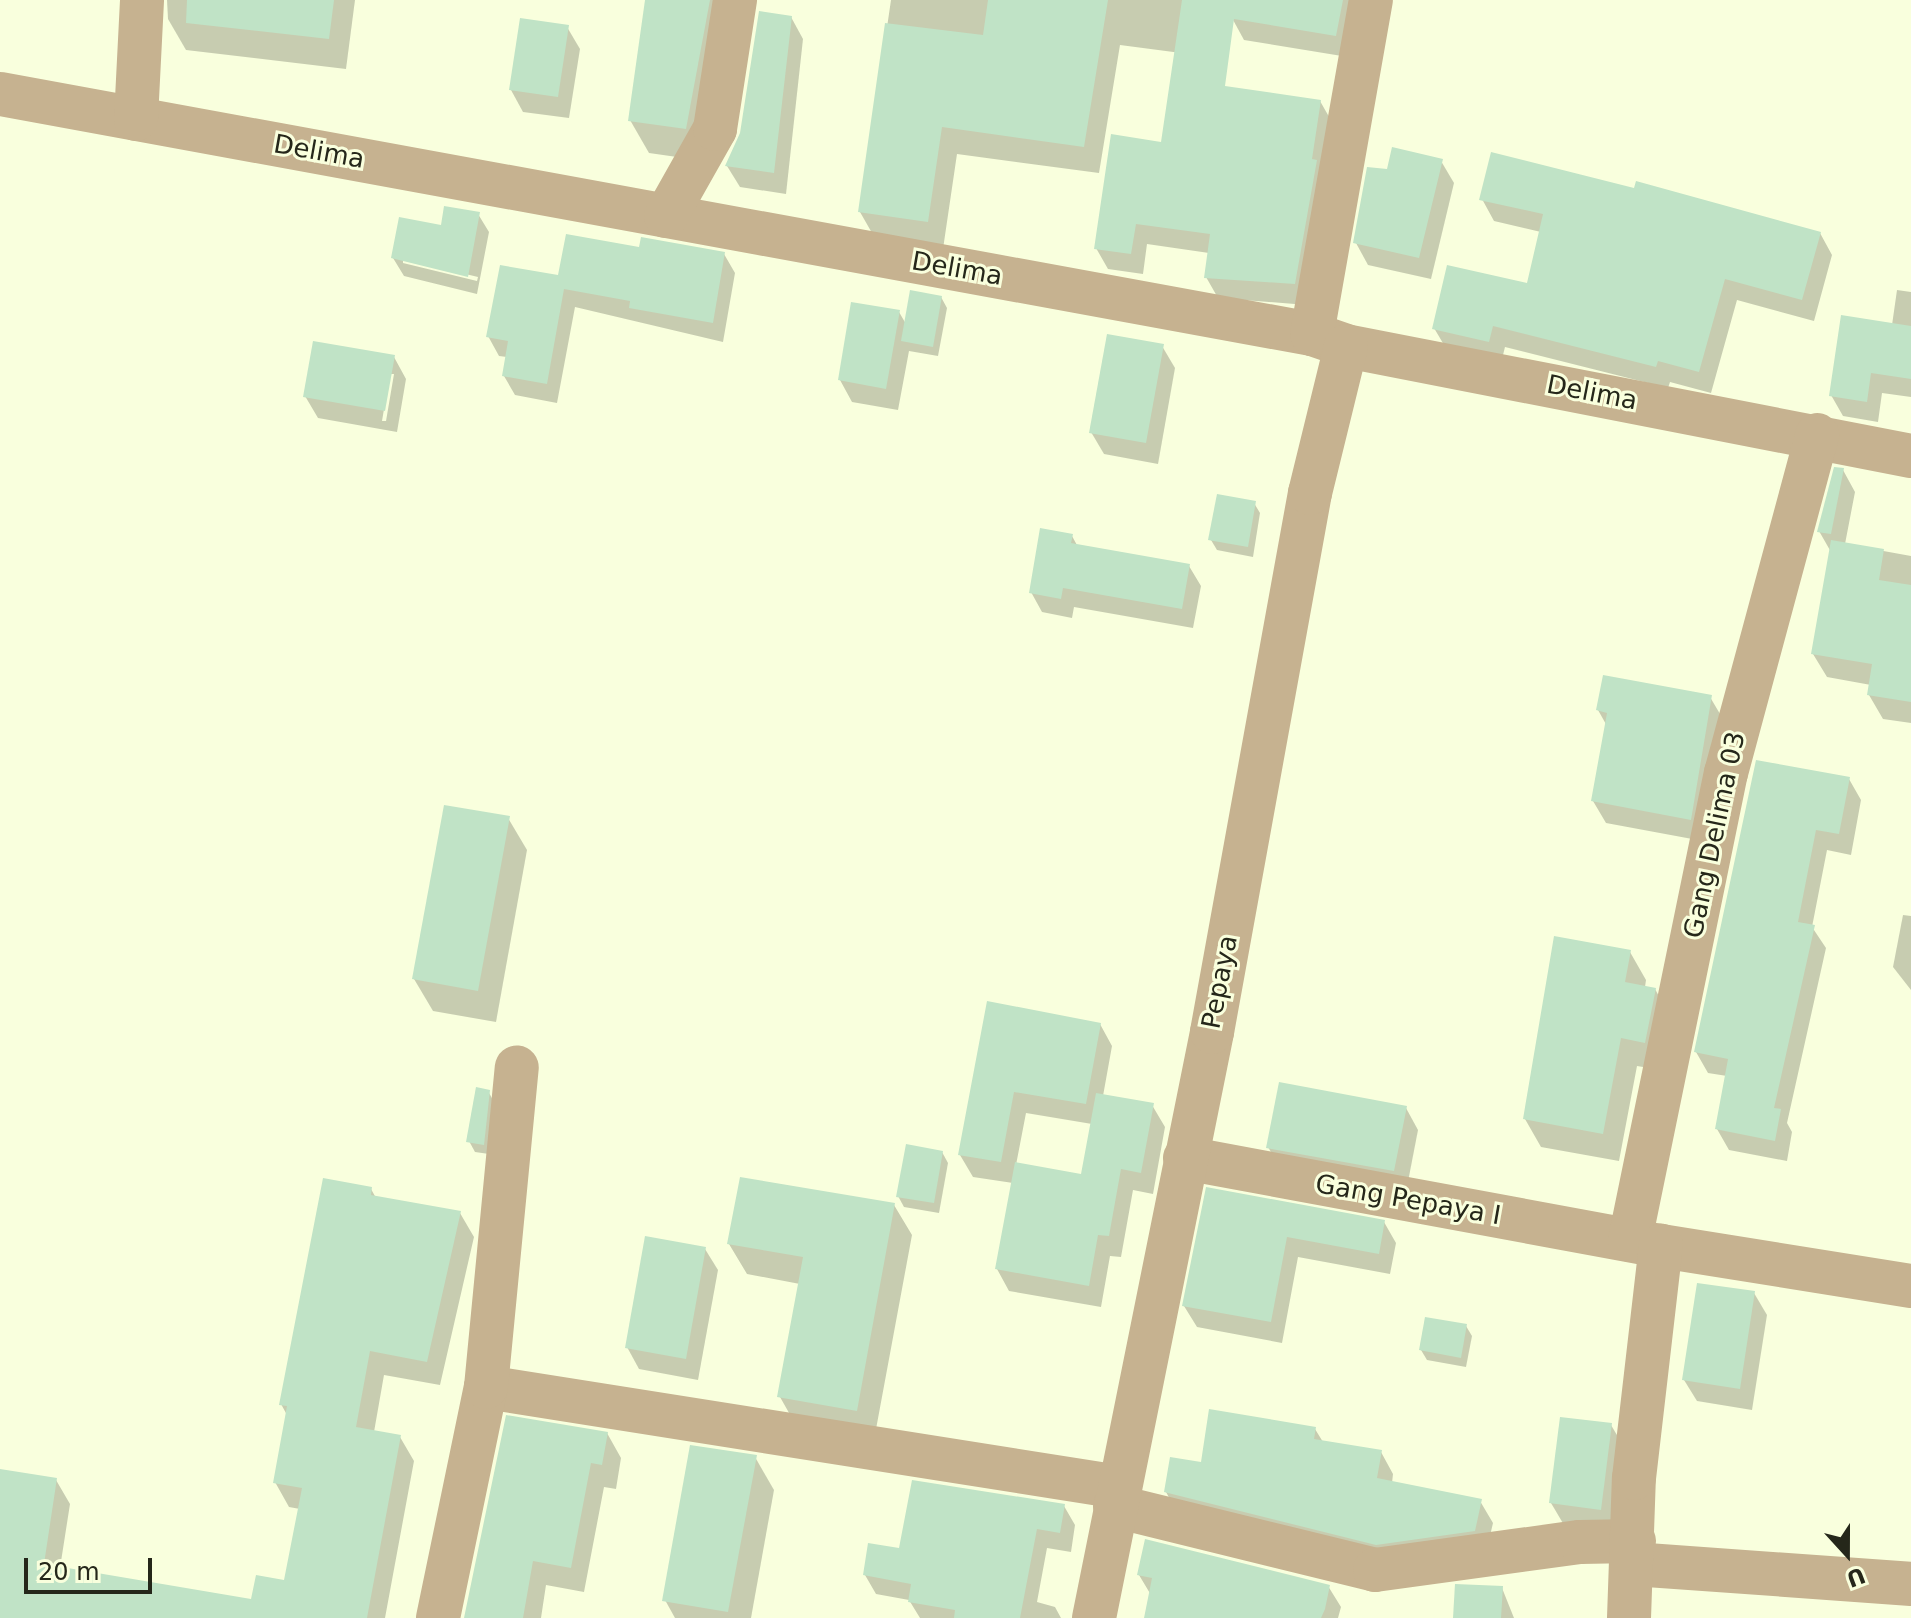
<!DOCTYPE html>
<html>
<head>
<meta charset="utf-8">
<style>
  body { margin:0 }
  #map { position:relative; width:1911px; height:1618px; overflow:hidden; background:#f9ffdd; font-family:"DejaVu Sans",sans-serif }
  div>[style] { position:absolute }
  .shadow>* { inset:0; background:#0003 }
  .building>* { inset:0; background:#c0e3c6 }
  .minor>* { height:44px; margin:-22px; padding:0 22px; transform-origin:22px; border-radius:22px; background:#c6b290 }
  span { translate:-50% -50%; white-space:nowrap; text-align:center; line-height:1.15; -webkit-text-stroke:6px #f9ffdd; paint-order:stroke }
  .street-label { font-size:26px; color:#25271a }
  .north { position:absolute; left:1807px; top:1514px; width:80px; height:80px; -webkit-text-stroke:6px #f9ffdd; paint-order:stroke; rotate:159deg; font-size:22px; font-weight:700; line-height:32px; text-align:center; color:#25271a }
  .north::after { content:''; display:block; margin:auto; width:28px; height:36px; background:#25271a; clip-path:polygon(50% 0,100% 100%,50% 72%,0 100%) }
  .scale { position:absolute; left:24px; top:1558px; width:128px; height:36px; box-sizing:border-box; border:4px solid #25271a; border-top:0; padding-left:10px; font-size:24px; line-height:28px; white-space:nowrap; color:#25271a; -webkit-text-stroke:6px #f9ffdd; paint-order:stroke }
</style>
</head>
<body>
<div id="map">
  <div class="shadow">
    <i style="clip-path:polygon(167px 0,355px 0,346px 69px,186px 50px,168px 19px)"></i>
    <i style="clip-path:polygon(647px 0,713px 0,729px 28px,705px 161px,649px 153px,630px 120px)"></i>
    <i style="clip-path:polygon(891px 0,1189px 0,1181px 53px,1120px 45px,1099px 173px,957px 154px,943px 249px,876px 240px,860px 212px)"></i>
    <i style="clip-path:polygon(1235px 0,1358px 0,1348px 57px,1244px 40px,1232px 18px)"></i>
    <i style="clip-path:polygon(791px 17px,803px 39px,786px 194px,740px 187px,727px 166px)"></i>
    <i style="clip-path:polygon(567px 27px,580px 49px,569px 118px,523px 112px,511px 90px)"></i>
    <i style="clip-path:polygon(1320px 101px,1332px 122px,1307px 305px,1218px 298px,1206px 277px,1209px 253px,1147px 244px,1143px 274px,1108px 269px,1096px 248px)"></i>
    <i style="clip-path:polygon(1441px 161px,1454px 183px,1431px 279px,1368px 265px,1356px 243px)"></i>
    <i style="clip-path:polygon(1482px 199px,1820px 233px,1832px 255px,1814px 321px,1737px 300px,1711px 393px,1670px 382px,1668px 388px,1505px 347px,1501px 363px,1447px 350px,1434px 328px,1529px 285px,1541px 232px,1494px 221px)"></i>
    <i style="clip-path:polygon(evenodd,478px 214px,489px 232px,477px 294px,404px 276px,393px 258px,478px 214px,403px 259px,478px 277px,477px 281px,403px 263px,403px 259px)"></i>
    <i style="clip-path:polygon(724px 254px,735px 273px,723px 342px,575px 307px,557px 403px,515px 395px,504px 376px,507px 357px,499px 356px,488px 336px,560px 278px)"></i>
    <i style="clip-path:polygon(1897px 290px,1911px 292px,1911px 397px,1882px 393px,1878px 422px,1843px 416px,1831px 395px,1892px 325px)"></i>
    <i style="clip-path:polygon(941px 297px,947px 308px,938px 356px,909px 351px,898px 410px,852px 402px,840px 380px,899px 312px,906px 324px)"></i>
    <i style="clip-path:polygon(1162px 346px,1175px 368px,1158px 464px,1104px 454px,1091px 432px)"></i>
    <i style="clip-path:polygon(evenodd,394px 357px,406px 379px,397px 432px,318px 418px,305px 396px,394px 357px,390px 374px,394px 374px,386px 421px,382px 421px,390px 374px)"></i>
    <i style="clip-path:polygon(1843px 470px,1855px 492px,1845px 544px,1911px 556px,1911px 723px,1883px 719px,1869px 695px,1871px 685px,1827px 677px,1813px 654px,1831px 552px,1819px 531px)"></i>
    <i style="clip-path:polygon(1254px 503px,1260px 513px,1253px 557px,1217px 550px,1211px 540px)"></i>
    <i style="clip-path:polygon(1072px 536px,1078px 547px,1189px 566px,1201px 586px,1193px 628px,1074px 607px,1072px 618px,1042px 612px,1031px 592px)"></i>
    <i style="clip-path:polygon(1710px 697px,1723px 719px,1703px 841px,1606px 823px,1593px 801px,1607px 726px,1598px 710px)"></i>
    <i style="clip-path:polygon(1757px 762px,1849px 779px,1861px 800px,1851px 855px,1827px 850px,1812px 927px,1826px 948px,1787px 1123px,1792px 1132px,1787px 1161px,1729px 1150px,1717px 1129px,1727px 1076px,1708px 1073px,1696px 1052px)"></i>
    <i style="clip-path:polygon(508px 818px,527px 850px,496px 1022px,433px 1011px,414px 979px)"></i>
    <i style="clip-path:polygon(1903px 915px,1911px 916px,1911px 990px,1893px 967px)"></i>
    <i style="clip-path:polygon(1630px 952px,1646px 980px,1645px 987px,1655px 989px,1671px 1018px,1661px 1070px,1637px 1066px,1619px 1161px,1541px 1147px,1525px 1119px)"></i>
    <i style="clip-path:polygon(evenodd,989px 1003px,1100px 1024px,1112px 1046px,1103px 1096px,1152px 1105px,1165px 1127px,1153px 1194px,1133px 1190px,1121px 1257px,1110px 1256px,1101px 1307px,1009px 1291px,997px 1269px,1013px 1183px,973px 1177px,960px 1155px,989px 1003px,1026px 1113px,1092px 1124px,1083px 1176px,1016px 1165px,1026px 1113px)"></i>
    <i style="clip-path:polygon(488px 1091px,494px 1102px,489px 1154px,475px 1152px,469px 1141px)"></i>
    <i style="clip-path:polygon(1406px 1108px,1418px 1130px,1406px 1192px,1281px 1169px,1268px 1147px)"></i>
    <i style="clip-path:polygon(942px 1152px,948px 1163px,939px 1213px,904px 1207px,898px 1196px)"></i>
    <i style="clip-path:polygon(371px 1189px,376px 1198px,460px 1213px,474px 1237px,440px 1385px,384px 1375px,374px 1432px,400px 1437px,414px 1461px,385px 1618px,0 1618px,0 1471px,56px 1480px,70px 1504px,60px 1568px,253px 1601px,286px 1583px,300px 1509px,289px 1507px,275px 1482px,287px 1415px,281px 1404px)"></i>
    <i style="clip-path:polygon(1208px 1190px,1384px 1222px,1396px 1243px,1390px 1274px,1298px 1257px,1282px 1343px,1197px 1327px,1184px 1306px)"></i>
    <i style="clip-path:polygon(894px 1205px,912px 1235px,874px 1440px,797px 1427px,780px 1397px,800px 1284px,747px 1274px,729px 1244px)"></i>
    <i style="clip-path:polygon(705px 1249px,718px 1270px,698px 1380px,639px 1369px,627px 1347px)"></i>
    <i style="clip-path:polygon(1754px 1293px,1767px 1315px,1752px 1410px,1697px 1401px,1684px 1380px)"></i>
    <i style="clip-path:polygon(1466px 1326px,1472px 1336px,1466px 1367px,1427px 1360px,1421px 1350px)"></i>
    <i style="clip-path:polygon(1611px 1425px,1624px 1447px,1613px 1531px,1564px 1525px,1551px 1503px)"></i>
    <i style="clip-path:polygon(1315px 1429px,1323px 1442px,1381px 1452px,1393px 1474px,1392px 1483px,1480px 1501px,1493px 1523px,1486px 1553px,1390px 1566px,1178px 1514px,1166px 1492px)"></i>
    <i style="clip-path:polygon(607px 1433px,621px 1458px,616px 1489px,604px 1487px,584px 1592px,546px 1585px,541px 1618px,466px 1618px)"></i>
    <i style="clip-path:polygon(755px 1457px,774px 1490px,751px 1618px,675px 1618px,665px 1600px)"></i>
    <i style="clip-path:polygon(1064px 1506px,1075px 1525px,1071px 1552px,1047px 1548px,1037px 1602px,1055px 1607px,1061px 1618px,920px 1618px,909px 1600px,876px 1594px,865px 1575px,901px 1551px)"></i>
    <i style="clip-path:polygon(1139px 1575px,1328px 1586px,1341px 1607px,1338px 1618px,1146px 1618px,1151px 1595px)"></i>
    <i style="clip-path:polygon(1502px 1588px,1514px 1618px,1455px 1618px)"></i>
  </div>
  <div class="building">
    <i style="clip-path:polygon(187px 0,334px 0,329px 39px,186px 23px)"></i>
    <i style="clip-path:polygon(645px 0,710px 0,686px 129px,628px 121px)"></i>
    <i style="clip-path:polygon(988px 0,1108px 0,1084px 147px,942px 127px,928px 222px,858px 212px,885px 23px,983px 35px)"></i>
    <i style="clip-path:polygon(1182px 0,1343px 0,1336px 36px,1234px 19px,1225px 86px,1321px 100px,1312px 159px,1317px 160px,1295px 284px,1204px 278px,1210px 234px,1136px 224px,1131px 254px,1094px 249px,1111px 134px,1161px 142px)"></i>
    <i style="clip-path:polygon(759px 11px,792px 16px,774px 173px,725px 166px,740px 133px)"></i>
    <i style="clip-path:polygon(520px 18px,569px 25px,558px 97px,509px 90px)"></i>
    <i style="clip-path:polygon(1392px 147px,1443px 159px,1419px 258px,1353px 243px,1367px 167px,1387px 169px)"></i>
    <i style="clip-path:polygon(1491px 152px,1634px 188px,1636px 181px,1821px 232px,1802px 300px,1725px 279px,1699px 372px,1658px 361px,1656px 367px,1493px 326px,1489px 342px,1432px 329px,1447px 265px,1527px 283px,1543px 214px,1479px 200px)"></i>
    <i style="clip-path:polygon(444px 206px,480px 212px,468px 277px,391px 258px,399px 217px,441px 225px)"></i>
    <i style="clip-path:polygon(566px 234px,639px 247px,641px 237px,725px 252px,713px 323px,629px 308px,630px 301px,564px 289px,547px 384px,502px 376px,508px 341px,486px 337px,500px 265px,558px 275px)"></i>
    <i style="clip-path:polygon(910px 290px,942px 296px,933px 347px,901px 341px)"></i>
    <i style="clip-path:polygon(851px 302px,900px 310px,886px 389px,838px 380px)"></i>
    <i style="clip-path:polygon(1841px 315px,1911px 326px,1911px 379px,1871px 373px,1867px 402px,1829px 396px)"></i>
    <i style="clip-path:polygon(1107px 334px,1164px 344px,1146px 443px,1089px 433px)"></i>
    <i style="clip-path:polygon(313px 341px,395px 355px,385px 411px,303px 397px)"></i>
    <i style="clip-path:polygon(1834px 467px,1844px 468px,1831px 534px,1817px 532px)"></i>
    <i style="clip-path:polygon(1217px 494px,1256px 501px,1248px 547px,1208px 540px)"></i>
    <i style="clip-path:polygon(1040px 528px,1073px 534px,1071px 543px,1190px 564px,1182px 609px,1063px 588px,1061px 599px,1029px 593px)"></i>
    <i style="clip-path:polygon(1831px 540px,1884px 549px,1879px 580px,1911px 585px,1911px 702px,1867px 695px,1872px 664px,1811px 654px)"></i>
    <i style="clip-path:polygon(1603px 675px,1712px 695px,1691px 820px,1591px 801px,1607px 713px,1596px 710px)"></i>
    <i style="clip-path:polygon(1756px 760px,1850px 777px,1839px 834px,1816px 830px,1798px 922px,1815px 925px,1774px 1108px,1781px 1109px,1775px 1141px,1715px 1129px,1728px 1059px,1694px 1052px)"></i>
    <i style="clip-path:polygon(444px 805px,510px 816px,478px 991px,412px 979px)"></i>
    <i style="clip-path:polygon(1554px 936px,1631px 950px,1625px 982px,1656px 988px,1645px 1043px,1621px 1038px,1603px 1134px,1523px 1119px)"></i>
    <i style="clip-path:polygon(987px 1001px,1101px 1023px,1086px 1104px,1014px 1092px,1001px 1162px,958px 1155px)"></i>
    <i style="clip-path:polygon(1279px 1082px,1407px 1106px,1394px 1171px,1266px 1148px)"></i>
    <i style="clip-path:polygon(476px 1087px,490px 1090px,484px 1145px,466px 1142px)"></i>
    <i style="clip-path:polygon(1096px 1093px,1154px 1103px,1141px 1173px,1121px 1169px,1109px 1236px,1098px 1235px,1089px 1286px,995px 1269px,1015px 1162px,1081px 1174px)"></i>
    <i style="clip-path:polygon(906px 1144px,943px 1151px,934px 1203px,896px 1197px)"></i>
    <i style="clip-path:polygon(740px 1177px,895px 1203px,857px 1411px,777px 1397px,803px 1257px,727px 1244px)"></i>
    <i style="clip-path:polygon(323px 1178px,372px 1187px,371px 1195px,461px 1211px,427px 1362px,370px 1351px,356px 1427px,401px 1435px,367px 1618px,0 1618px,0 1469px,57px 1478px,44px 1564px,251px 1599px,256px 1575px,284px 1580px,302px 1488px,273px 1483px,287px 1406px,279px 1405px)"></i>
    <i style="clip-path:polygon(1206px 1187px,1385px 1220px,1379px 1254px,1287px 1237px,1271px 1322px,1182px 1306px)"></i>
    <i style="clip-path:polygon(645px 1236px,706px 1247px,686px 1359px,625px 1348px)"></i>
    <i style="clip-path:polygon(1697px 1283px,1755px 1291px,1740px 1389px,1682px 1380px)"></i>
    <i style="clip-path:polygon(1425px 1317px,1467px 1324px,1461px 1358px,1419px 1350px)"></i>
    <i style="clip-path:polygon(1209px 1409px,1316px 1427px,1314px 1439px,1382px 1450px,1377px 1478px,1482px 1499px,1475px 1531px,1376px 1545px,1164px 1492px,1170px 1457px,1201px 1462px)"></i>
    <i style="clip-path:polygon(506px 1415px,608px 1432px,602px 1465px,591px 1463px,571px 1568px,533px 1561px,523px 1618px,464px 1618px)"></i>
    <i style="clip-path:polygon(1560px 1417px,1612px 1423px,1601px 1510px,1549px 1503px)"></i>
    <i style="clip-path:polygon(690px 1445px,757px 1455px,728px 1612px,662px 1601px)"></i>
    <i style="clip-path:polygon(912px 1480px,1065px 1504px,1060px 1533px,1037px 1529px,1020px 1618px,954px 1618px,955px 1610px,908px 1602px,911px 1584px,863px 1575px,868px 1543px,899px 1548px)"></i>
    <i style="clip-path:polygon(1145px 1539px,1330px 1585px,1325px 1609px,1321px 1618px,1144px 1618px,1152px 1578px,1137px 1575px)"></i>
    <i style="clip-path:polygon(1455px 1584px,1503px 1586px,1501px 1618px,1453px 1618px)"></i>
  </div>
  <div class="minor">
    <i style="left:0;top:94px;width:1334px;rotate:10.37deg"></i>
    <i style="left:1312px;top:334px;width:36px;rotate:19deg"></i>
    <i style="left:1346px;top:346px;width:576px;rotate:11.02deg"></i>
    <i style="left:136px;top:119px;width:119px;rotate:-87.1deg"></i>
    <i style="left:666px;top:216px;width:100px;rotate:-60.6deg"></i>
    <i style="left:715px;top:129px;width:131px;rotate:-81.2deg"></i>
    <i style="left:1312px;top:334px;width:339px;rotate:-80deg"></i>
    <i style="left:1185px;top:1158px;width:484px;rotate:10.5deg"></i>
    <i style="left:1661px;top:1246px;width:253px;rotate:9.1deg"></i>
    <i style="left:1630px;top:1240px;width:477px;rotate:-78.4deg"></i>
    <i style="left:1726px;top:773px;width:350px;rotate:-74.9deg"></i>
    <i style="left:486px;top:1387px;width:641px;rotate:8.98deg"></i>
    <i style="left:1115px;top:1506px;width:268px;rotate:13.8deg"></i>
    <i style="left:1375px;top:1570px;width:207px;rotate:-7.8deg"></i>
    <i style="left:1580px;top:1542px;width:54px;rotate:-1.1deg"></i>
    <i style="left:1633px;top:1564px;width:279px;rotate:4.1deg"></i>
    <i style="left:438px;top:1618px;width:236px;rotate:-78.3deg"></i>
    <i style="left:486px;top:1387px;width:321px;rotate:-84.5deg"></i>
    <i style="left:1094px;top:1618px;width:598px;rotate:-78.61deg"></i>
    <i style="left:1212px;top:1032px;width:548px;rotate:-79.7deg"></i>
    <i style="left:1310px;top:493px;width:151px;rotate:-76.2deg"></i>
    <i style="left:1629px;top:1618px;width:140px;rotate:-88deg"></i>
    <i style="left:1634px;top:1478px;width:234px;rotate:-83.4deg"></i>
  </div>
  <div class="street-label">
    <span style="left:319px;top:152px;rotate:10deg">Delima</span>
    <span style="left:957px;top:269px;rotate:10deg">Delima</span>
    <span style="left:1592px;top:393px;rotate:11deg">Delima</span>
    <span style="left:1715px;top:835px;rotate:-78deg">Gang Delima 03</span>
    <span style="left:1220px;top:982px;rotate:-79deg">Pepaya</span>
    <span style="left:1408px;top:1200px;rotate:10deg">Gang Pepaya I</span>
  </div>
  <div class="north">U</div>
  <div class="scale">20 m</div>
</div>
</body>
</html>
